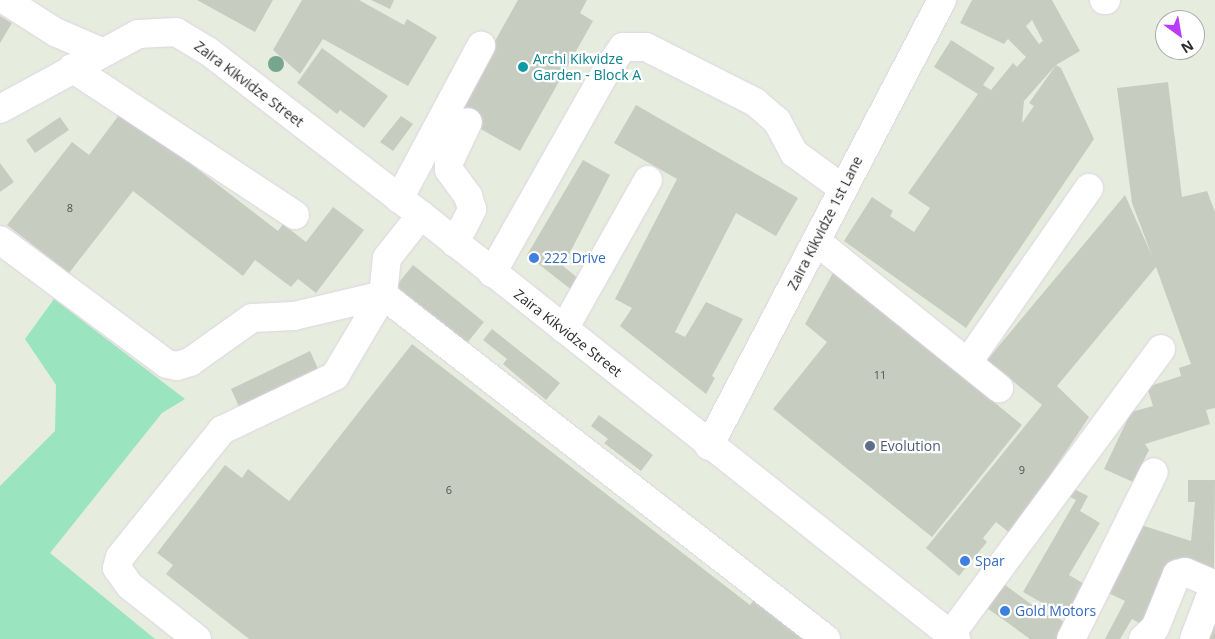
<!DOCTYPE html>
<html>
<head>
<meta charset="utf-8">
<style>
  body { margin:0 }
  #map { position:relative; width:1215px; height:639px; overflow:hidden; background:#e7edde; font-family:"Open Sans",sans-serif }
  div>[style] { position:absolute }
  .green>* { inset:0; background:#9ae4bf }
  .building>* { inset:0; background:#c7ccc0 }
  .roads { filter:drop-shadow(0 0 1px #ded3e4) drop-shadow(0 0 1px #ded3e4) }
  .minor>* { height:28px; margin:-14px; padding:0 14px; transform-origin:14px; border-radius:14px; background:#fff }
  .trees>* { width:16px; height:16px; margin:-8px; border-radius:50%; background:#76a68e }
  .dots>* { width:14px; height:14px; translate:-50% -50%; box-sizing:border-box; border:2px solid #fff; border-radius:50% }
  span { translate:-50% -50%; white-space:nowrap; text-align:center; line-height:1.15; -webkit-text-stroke:4.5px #fff; paint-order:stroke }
  .number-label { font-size:11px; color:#535451 }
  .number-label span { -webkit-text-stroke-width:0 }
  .culture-label { font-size:14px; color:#0d838f }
  .left { translate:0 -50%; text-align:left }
  .street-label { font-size:14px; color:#2c2c2c }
  .shop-label { font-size:14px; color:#366cbe }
  .service-label { font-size:14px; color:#4e5e75 }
  .north { position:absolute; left:1155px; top:10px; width:50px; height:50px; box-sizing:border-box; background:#fff; border:1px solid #ababab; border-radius:50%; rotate:148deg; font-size:14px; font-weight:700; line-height:20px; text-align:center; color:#2c2c2c }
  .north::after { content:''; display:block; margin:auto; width:18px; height:22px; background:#b93cfc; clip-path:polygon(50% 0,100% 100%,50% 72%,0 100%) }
</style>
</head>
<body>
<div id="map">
  <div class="green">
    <i style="clip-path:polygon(54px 299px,185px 399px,162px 413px,50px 553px,155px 639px,0 639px,0 486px,55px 431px,56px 385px,25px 339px)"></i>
  </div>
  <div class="building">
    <i style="clip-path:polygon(197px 0,273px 0,255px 32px)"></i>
    <i style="clip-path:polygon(302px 0,359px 0,404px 25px,407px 19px,437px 37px,408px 86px,323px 39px,300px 74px,273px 50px)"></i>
    <i style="clip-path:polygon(371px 0,394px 0,390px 9px)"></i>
    <i style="clip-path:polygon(518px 0,587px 0,580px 13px,593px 21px,520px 151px,454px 114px)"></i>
    <i style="clip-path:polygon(evenodd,972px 0,1052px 0,1080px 51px,1056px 65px,1061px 68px,1094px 139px,966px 328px,844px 241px,872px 197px,893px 211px,890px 216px,914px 232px,930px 208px,908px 193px,978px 94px,934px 67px,951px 40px,995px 68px,983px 85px,991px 90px,1013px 63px,1017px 67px,1026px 57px,1008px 39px,1004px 44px,960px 23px,972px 0,1032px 20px,1043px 41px,1039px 44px,1026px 26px,1032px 20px,972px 0,1056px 65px,1029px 103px,1034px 106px,1022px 123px,1024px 101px,1056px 65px)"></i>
    <i style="clip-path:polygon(0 16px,12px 23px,0 43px)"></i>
    <i style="clip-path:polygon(322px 48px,388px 96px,364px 128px,340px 110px,337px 114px,297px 83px)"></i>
    <i style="clip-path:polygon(1168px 82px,1182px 197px,1207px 191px,1215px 212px,1215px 408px,1206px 410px,1210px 424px,1145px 444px,1149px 450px,1133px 482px,1104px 469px,1131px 412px,1153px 406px,1147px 387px,1181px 376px,1179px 368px,1191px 364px,1156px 267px,1057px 386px,1089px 417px,1011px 534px,996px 522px,983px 538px,987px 542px,959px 576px,926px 548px,1042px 405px,987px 360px,1125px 195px,1152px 256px,1132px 203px,1117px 88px)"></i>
    <i style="clip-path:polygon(636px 105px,798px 198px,776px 236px,736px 213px,675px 332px,685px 337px,706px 302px,743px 319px,712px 376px,715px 378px,706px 394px,620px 326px,632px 308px,615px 299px,677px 179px,614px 143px)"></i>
    <i style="clip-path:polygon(122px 111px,278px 231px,283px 224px,306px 242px,333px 207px,364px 230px,316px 293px,298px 279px,291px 287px,255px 260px,243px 276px,133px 191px,69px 273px,7px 225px,72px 142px,89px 155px)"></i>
    <i style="clip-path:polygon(401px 116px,413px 124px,393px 151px,380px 142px)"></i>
    <i style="clip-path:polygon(60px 117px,69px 130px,35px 153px,26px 140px)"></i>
    <i style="clip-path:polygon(583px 160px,610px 175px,563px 266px,579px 279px,573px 291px,527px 255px)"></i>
    <i style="clip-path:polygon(0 163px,14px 182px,0 192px)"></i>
    <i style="clip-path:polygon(413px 265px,484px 322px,467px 343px,396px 286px)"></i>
    <i style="clip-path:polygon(834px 271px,1022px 425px,932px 537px,773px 409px,827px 342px,805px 324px)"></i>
    <i style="clip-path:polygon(492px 329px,560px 383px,546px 400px,503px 364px,507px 359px,483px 340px)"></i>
    <i style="clip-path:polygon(412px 344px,750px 605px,757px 596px,813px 639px,249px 639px,166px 574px,173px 565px,157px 553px,225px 465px,242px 478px,248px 469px,289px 501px)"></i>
    <i style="clip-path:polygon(310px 351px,320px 373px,241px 411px,231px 389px)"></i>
    <i style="clip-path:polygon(599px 415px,653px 455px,641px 471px,604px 443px,608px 439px,591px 426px)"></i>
    <i style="clip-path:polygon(1188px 480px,1215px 480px,1214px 572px,1174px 559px,1143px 625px,1132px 619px,1120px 639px,1105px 639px,1125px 601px,1104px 591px,1138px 524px,1191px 541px,1195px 502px,1188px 502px)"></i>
    <i style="clip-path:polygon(1072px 488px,1088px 496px,1080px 511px,1100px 523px,1069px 575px,1091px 588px,1072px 620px,1023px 592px,1076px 500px,1068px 496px)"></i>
    <i style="clip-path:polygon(997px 579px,1047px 616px,1050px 612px,1068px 625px,1058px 639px,1030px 639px,980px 603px)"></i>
    <i style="clip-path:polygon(1215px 601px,1215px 639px,1205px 639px)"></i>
  </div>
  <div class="roads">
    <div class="minor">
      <i style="left:5px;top:0;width:59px;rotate:32.6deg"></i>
      <i style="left:55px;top:32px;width:51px;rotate:23.1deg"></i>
      <i style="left:1104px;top:0;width:2px"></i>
      <i style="left:72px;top:68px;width:267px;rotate:33.4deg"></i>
      <i style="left:0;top:109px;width:157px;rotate:-28.5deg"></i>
      <i style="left:138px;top:34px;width:38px;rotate:-3deg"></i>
      <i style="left:176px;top:32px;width:37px;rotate:31deg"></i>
      <i style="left:208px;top:51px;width:269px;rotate:37.6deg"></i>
      <i style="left:421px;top:215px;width:683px;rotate:38.4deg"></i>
      <i style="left:399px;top:199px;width:174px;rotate:-61.8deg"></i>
      <i style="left:0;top:240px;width:208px;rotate:36.6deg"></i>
      <i style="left:167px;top:364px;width:10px;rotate:11deg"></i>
      <i style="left:177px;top:366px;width:14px;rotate:-17deg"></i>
      <i style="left:190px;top:362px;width:76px;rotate:-35.4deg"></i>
      <i style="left:252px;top:318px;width:42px;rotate:-2.7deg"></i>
      <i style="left:294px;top:316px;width:91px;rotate:-13.3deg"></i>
      <i style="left:816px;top:241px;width:235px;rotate:38.8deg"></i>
      <i style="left:455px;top:243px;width:38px;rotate:-63deg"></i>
      <i style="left:472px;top:209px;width:14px;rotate:-107deg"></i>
      <i style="left:468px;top:196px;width:32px;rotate:-126deg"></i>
      <i style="left:449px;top:170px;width:8px;rotate:-90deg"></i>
      <i style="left:449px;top:162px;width:44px;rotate:-64.6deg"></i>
      <i style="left:492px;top:273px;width:233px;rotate:-60.5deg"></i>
      <i style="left:607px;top:70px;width:28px;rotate:-55deg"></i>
      <i style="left:623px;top:47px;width:23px"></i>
      <i style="left:646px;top:47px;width:122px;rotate:26.8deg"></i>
      <i style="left:755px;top:102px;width:29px;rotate:41deg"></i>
      <i style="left:777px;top:121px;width:36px;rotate:62deg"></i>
      <i style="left:794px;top:153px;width:59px;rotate:36.1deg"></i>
      <i style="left:383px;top:295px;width:561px;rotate:37.83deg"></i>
      <i style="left:564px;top:329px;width:171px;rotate:-60.6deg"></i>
      <i style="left:968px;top:362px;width:212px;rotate:-55.2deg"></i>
      <i style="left:709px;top:446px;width:503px;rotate:-62.42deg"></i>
      <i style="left:951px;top:634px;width:354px;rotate:-53.6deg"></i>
      <i style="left:197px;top:639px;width:85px;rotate:-141.7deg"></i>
      <i style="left:130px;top:586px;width:22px;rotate:-126deg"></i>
      <i style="left:117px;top:568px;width:11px;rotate:-75deg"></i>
      <i style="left:120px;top:557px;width:163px;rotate:-51.2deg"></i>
      <i style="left:222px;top:430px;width:125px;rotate:-25.5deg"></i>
      <i style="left:335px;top:376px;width:94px;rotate:-59.3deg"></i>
      <i style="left:383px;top:295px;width:37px;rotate:-84deg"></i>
      <i style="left:387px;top:258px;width:55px;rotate:-51.7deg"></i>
      <i style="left:1071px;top:639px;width:186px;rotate:-63.6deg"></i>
      <i style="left:1143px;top:639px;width:16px;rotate:-43deg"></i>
      <i style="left:1155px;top:628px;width:58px;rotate:-67.8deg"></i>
      <i style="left:1177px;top:574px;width:8px;rotate:-14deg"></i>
      <i style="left:1185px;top:572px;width:28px;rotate:23deg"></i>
      <i style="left:1211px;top:583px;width:9px;rotate:84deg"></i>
      <i style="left:1212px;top:592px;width:50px;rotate:111deg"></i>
    </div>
  </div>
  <div class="trees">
    <i style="left:276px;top:64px"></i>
  </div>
  <div class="dots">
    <i style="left:523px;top:67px;background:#0f9aa8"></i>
    <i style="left:534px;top:258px;background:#3f7fe0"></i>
    <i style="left:870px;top:446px;background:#5c6f8a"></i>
    <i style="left:965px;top:561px;background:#3f7fe0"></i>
    <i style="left:1005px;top:611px;background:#3f7fe0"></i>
  </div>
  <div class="number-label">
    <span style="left:70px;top:208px">8</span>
    <span style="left:880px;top:375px">11</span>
    <span style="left:1022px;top:470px">9</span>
    <span style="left:449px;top:490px">6</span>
  </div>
  <div class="culture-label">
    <span class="left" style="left:533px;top:67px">Archi Kikvidze<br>Garden - Block A</span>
  </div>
  <div class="street-label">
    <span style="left:249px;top:84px;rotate:37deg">Zaira Kikvidze Street</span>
    <span style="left:825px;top:223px;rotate:-63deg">Zaira Kikvidze 1st Lane</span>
    <span style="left:568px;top:333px;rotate:38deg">Zaira Kikvidze Street</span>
  </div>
  <div class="shop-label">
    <span class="left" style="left:544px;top:258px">222 Drive</span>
    <span class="left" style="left:975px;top:561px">Spar</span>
    <span class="left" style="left:1015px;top:611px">Gold Motors</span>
  </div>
  <div class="service-label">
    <span class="left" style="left:880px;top:446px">Evolution</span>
  </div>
  <div class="north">N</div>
</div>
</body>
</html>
